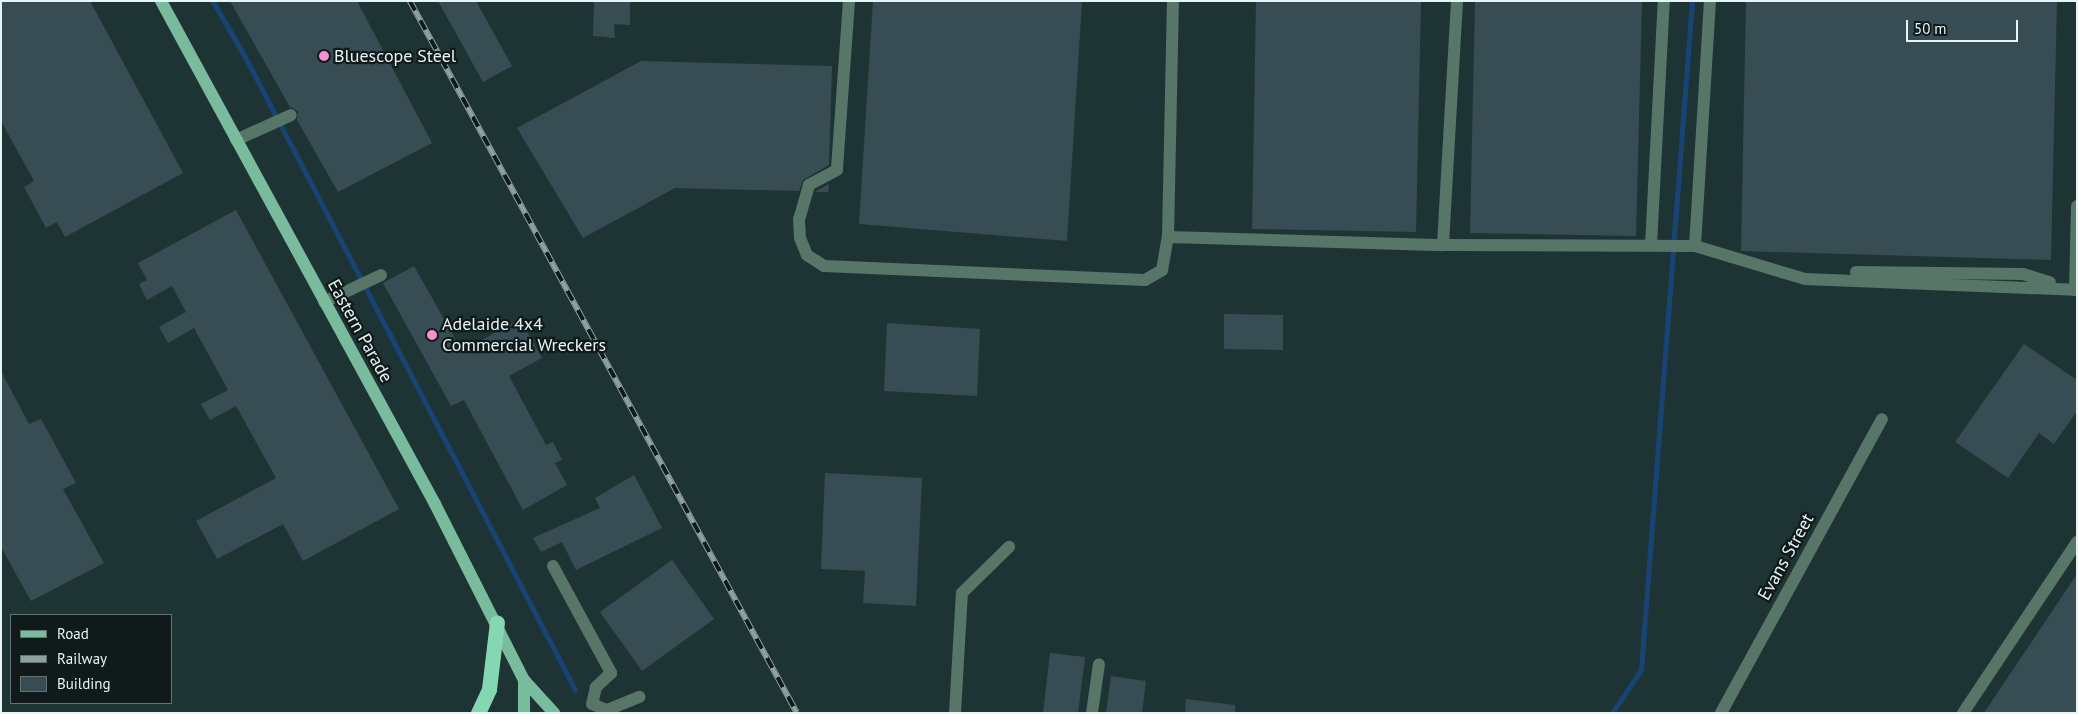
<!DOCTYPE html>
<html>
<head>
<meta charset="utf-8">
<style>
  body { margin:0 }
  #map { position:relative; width:2078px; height:714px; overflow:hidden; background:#1e3434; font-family:"PT Sans",sans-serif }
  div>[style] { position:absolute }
  .stream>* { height:4.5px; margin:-2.25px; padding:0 2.25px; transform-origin:2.25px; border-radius:2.25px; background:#184475 }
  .building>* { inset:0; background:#384c54 }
  .minor>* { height:12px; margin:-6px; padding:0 6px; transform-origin:6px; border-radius:6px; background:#577667 }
  .major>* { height:12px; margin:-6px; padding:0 6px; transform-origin:6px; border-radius:6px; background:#79bc9d }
  .highway>* { height:15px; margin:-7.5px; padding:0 7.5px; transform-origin:7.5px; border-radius:7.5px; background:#85d7b3 }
  .rail>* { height:5.5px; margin-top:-2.75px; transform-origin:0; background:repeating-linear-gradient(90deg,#101a1a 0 11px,#8fa0a0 0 22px); box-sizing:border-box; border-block:1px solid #8fa0a0 }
  .dots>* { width:14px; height:14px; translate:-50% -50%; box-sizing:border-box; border:2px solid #101a1a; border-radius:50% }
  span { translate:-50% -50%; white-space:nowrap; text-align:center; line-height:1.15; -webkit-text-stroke:4.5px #101a1a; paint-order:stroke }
  .poi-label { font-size:18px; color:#e7f4f4 }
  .left { translate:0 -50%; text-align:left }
  .street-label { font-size:18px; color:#e7f4f4 }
  .frame { position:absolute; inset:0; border:2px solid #e7f4f4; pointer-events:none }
  .legend { position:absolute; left:10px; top:614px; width:162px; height:90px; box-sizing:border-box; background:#101a1a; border:1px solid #667171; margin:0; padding:6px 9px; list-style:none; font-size:15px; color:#e7f4f4 }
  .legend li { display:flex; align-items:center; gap:10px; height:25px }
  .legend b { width:25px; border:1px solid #667171 }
  .scale { position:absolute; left:1906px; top:20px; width:112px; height:22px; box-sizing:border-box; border:2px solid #e7f4f4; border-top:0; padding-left:6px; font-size:15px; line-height:18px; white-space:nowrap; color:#e7f4f4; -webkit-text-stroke:4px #101a1a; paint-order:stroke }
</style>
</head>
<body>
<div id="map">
  <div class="stream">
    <i style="left:213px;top:1px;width:66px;rotate:59.9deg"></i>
    <i style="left:246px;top:58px;width:712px;rotate:62.46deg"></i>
    <i style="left:1612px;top:713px;width:52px;rotate:-56deg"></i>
    <i style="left:1641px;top:670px;width:671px;rotate:-85.64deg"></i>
  </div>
  <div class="building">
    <i style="clip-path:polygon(1px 1px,90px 1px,183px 173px,65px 237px,57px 222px,46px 228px,24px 187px,34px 181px,1px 121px)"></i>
    <i style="clip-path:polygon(230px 1px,357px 1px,432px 143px,338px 192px,297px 120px,298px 111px,290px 107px)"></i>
    <i style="clip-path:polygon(438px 1px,476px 1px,512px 66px,483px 82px)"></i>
    <i style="clip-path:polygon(594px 1px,630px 1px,630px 25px,614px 24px,615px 38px,593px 36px)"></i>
    <i style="clip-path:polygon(873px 1px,1082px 1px,1067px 241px,859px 224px)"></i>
    <i style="clip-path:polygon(1256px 1px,1421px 1px,1416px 232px,1252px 229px)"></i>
    <i style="clip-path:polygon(1475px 1px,1642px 1px,1636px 236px,1470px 233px)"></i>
    <i style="clip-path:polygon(1746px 1px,2057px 1px,2051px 260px,1741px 251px)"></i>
    <i style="clip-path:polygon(641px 61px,832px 66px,829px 165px,803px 180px,799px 191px,675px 188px,583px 238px,517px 128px)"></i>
    <i style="clip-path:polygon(829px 184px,828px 192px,815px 192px,816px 191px)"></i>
    <i style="clip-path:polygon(236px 210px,399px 509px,303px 561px,283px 524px,217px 559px,196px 521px,276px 478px,236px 406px,210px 420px,201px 404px,228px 390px,194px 328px,168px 343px,159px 327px,186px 312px,172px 286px,147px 300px,139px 284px,147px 280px,138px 263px)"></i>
    <i style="clip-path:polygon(414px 266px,462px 351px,520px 319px,542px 358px,509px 376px,546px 445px,553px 442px,562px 460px,555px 463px,567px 485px,523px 510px,464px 400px,451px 406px,383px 283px)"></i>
    <i style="clip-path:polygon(1224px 314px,1283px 315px,1283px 350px,1224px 349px)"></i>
    <i style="clip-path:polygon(887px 323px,980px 329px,977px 396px,884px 391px)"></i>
    <i style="clip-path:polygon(2024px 344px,2077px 380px,2077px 411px,2054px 444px,2039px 433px,2008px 478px,1955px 442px)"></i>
    <i style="clip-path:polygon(1px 371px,29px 424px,41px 419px,76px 483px,63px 489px,104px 563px,31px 601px,1px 547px)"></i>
    <i style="clip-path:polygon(825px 473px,922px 478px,916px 606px,863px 603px,865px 571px,821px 569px)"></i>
    <i style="clip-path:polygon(634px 475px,662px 528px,576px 570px,562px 542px,541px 552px,533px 538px,600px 508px,595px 498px)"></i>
    <i style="clip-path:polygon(672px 560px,714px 619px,642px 671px,600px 612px)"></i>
    <i style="clip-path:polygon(2077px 574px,2077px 713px,1984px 713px)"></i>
    <i style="clip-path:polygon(1050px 653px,1085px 657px,1078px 713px,1043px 713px)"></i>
    <i style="clip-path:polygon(1111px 676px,1146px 681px,1142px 713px,1106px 713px)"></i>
    <i style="clip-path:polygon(1186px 699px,1235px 705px,1235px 713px,1185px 713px)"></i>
  </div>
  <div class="minor">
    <i style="left:849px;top:1px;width:169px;rotate:94.1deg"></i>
    <i style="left:837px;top:170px;width:32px;rotate:152deg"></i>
    <i style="left:809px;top:185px;width:35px;rotate:106deg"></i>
    <i style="left:799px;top:219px;width:19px;rotate:87deg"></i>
    <i style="left:800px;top:238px;width:18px;rotate:68deg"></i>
    <i style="left:807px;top:255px;width:20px;rotate:33deg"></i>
    <i style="left:824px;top:266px;width:321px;rotate:2.5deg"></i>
    <i style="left:1145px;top:280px;width:20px;rotate:-30deg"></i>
    <i style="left:1162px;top:270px;width:34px;rotate:-80deg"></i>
    <i style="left:1168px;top:237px;width:236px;rotate:-88.8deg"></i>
    <i style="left:1457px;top:1px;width:244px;rotate:93.3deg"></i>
    <i style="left:1443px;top:245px;width:252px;rotate:0.2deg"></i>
    <i style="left:1695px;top:246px;width:115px;rotate:16.7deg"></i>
    <i style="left:1805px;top:279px;width:270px;rotate:2.3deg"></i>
    <i style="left:236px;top:140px;width:60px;rotate:-24.4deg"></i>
    <i style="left:1168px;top:237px;width:275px;rotate:1.7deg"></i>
    <i style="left:1651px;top:245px;width:244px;rotate:-87deg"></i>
    <i style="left:1695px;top:246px;width:245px;rotate:-86.5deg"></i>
    <i style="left:1856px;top:272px;width:167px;rotate:0.7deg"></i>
    <i style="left:2023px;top:274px;width:28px;rotate:17deg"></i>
    <i style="left:2075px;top:290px;width:84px;rotate:-88.6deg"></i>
    <i style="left:324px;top:302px;width:63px;rotate:-25.3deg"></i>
    <i style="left:553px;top:566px;width:122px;rotate:61.5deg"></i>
    <i style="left:611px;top:673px;width:21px;rotate:137deg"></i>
    <i style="left:596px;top:687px;width:17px;rotate:103deg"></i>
    <i style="left:592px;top:704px;width:16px;rotate:22deg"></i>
    <i style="left:607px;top:710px;width:35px;rotate:-22deg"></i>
    <i style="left:955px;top:713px;width:120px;rotate:-86.7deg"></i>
    <i style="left:962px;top:593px;width:66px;rotate:-44.4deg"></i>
    <i style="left:1092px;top:713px;width:49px;rotate:-81.9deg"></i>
    <i style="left:1721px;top:713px;width:335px;rotate:-61.3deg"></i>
    <i style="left:1963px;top:713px;width:206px;rotate:-56.3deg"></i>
  </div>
  <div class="major">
    <i style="left:161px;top:1px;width:573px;rotate:61.42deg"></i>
    <i style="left:435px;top:504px;width:197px;rotate:63.2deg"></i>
    <i style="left:524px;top:680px;width:45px;rotate:47.7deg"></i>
    <i style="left:524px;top:680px;width:33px;rotate:90deg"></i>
  </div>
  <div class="highway">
    <i style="left:478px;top:713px;width:26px;rotate:-65deg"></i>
    <i style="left:489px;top:689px;width:67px;rotate:-83.2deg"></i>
  </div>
  <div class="rail">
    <i style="left:410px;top:1px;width:810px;rotate:61.47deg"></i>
  </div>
  <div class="dots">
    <i style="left:324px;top:56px;background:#f690cf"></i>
    <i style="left:432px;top:335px;background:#f690cf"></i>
  </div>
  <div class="poi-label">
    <span class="left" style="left:334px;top:56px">Bluescope Steel</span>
    <span class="left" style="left:442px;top:335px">Adelaide 4x4<br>Commercial Wreckers</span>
  </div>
  <div class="street-label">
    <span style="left:360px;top:331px;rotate:61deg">Eastern Parade</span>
    <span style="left:1786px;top:557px;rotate:-61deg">Evans Street</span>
  </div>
  <div class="frame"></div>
  <ul class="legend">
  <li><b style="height:6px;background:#79bc9d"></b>Road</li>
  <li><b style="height:6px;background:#8fa0a0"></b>Railway</li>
  <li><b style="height:14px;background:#384c54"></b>Building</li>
  </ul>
  <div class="scale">50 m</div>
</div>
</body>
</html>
